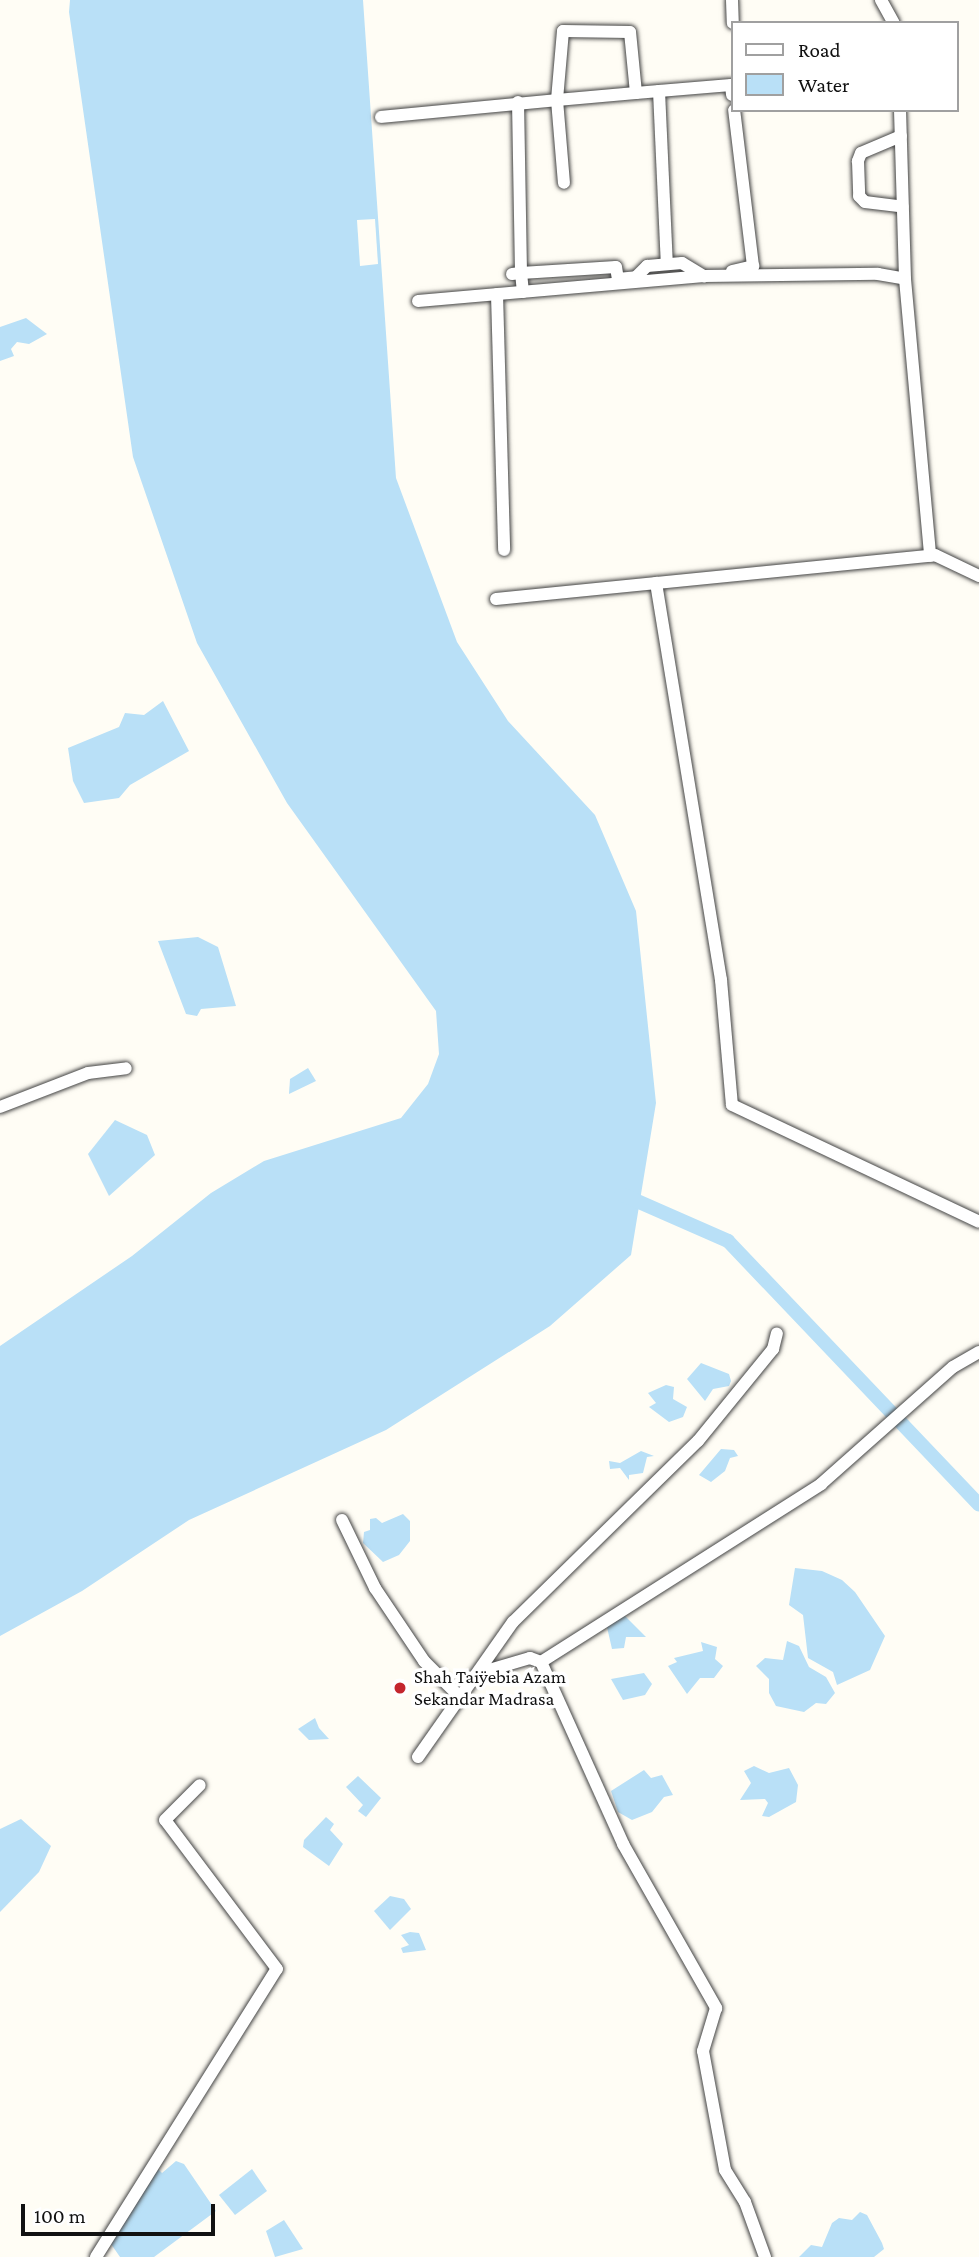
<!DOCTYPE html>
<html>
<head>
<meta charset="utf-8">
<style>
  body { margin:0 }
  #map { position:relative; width:979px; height:2257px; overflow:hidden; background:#fffdf5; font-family:"Crimson Pro",serif }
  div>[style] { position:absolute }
  .water>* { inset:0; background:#b9e0f7 }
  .pier>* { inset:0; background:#fffdf5 }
  .canal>* { height:14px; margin:-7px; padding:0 7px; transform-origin:7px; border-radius:7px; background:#b9e0f7 }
  .roads { filter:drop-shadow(0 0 2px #444) drop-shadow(0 0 2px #444) }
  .minor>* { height:12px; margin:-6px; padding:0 6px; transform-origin:6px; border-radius:6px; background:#fff }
  .dots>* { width:19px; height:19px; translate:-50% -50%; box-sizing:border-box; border:4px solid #fff; border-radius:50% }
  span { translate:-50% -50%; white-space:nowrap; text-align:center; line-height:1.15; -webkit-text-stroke:7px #fff; paint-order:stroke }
  .poi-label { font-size:19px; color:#111 }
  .left { translate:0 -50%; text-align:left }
  .legend { position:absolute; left:731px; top:21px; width:228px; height:91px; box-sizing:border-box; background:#fff; border:2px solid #a0a0a0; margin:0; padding:9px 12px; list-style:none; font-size:21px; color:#111 }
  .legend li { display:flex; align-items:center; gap:14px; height:35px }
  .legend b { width:35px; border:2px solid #a0a0a0 }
  .scale { position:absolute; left:21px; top:2204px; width:194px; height:32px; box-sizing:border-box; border:4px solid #111; border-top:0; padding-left:9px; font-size:21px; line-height:24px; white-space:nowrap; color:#111; -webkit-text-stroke:5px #fff; paint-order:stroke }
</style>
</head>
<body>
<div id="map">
  <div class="water">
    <i style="clip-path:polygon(70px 0,363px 0,396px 478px,457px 642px,508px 721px,595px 815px,636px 911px,656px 1103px,631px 1255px,550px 1326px,386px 1430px,189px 1520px,82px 1591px,0 1636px,0 1346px,132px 1256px,211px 1193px,264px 1161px,401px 1118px,428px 1084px,439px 1054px,436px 1011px,287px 803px,197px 643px,133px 457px,69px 12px)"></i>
    <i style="clip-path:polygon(26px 318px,47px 334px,29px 344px,17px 342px,11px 349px,14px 356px,0 361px,0 327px)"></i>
    <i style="clip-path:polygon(163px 701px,189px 751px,130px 785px,119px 798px,84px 803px,73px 781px,68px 748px,119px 727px,125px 713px,144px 715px)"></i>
    <i style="clip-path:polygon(198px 937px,218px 947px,236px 1006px,201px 1009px,197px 1016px,186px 1014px,158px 941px)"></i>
    <i style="clip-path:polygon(308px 1068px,316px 1081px,289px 1094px,290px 1079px)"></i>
    <i style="clip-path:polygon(115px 1120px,147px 1135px,155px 1155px,109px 1196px,88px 1154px)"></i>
    <i style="clip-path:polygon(701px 1363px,729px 1374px,731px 1381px,729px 1386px,713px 1389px,705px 1401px,687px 1379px)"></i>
    <i style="clip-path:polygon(666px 1385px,674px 1387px,673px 1399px,687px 1407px,683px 1417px,669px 1422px,649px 1407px,656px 1403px,648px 1393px)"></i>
    <i style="clip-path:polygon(721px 1449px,734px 1450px,738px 1456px,730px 1458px,725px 1471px,711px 1482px,699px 1475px)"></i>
    <i style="clip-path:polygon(641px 1451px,654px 1456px,647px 1457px,643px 1473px,629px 1475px,629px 1480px,620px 1468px,610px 1469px,609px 1461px,620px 1463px)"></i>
    <i style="clip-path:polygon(403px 1514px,410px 1521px,410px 1541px,399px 1555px,383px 1562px,363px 1543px,364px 1532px,370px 1530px,370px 1519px,376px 1518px,382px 1523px)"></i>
    <i style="clip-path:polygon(795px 1568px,822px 1571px,842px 1580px,855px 1592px,885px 1636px,870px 1670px,837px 1685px,833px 1672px,808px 1658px,803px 1615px,789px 1605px)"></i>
    <i style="clip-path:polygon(625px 1616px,646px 1637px,626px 1637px,624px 1648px,612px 1649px,606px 1623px)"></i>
    <i style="clip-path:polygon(787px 1641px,799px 1646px,809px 1667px,826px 1677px,835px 1693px,826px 1704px,816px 1703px,804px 1712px,776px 1706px,769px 1693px,769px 1679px,756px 1666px,765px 1658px,783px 1660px)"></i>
    <i style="clip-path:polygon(701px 1642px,717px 1647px,715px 1659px,723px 1666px,714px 1678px,700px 1678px,687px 1694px,668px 1666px,677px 1662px,674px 1658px,703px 1651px)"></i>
    <i style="clip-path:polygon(644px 1673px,652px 1684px,645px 1695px,623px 1700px,611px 1679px)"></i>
    <i style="clip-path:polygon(315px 1718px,319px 1728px,329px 1739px,309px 1740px,298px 1729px)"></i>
    <i style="clip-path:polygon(754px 1766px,769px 1773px,789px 1768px,798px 1785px,796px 1802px,769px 1817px,762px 1816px,768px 1803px,765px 1799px,740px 1800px,751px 1783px,744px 1771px)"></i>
    <i style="clip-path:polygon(644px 1770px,651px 1778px,662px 1775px,673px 1795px,664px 1797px,652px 1812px,632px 1820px,618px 1812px,611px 1791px)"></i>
    <i style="clip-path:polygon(358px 1776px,381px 1798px,366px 1817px,358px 1811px,363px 1805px,346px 1787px)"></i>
    <i style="clip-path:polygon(326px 1817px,334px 1824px,330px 1830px,343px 1844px,329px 1866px,303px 1847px,304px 1840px)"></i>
    <i style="clip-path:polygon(21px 1819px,51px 1846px,39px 1872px,0 1912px,0 1829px)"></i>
    <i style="clip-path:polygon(390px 1896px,404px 1899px,411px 1909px,390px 1930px,374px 1911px)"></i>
    <i style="clip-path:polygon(410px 1932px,419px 1933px,426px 1950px,403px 1953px,401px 1948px,409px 1945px,401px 1935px)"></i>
    <i style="clip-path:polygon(176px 2161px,184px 2164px,216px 2211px,154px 2257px,120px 2257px,111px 2244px,158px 2169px,162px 2173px)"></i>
    <i style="clip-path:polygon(252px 2169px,267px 2191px,235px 2215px,219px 2195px)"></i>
    <i style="clip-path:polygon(860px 2212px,867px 2215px,882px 2243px,884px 2249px,874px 2257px,799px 2257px,811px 2245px,822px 2247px,832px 2223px,839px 2218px,852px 2220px)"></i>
    <i style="clip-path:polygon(284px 2220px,303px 2249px,275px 2257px,266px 2231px)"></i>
  </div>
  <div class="pier">
    <i style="clip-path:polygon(375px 219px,378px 264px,360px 266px,357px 220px)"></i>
  </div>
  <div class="canal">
    <i style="left:621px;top:1194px;width:117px;rotate:23.7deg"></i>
    <i style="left:728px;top:1241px;width:364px;rotate:46.4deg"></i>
  </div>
  <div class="roads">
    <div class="minor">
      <i style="left:732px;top:0;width:23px;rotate:88deg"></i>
      <i style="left:881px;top:0;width:26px;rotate:61deg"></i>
      <i style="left:659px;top:91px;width:72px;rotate:-4.8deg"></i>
      <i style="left:731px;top:85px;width:10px;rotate:84deg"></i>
      <i style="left:636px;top:93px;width:61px;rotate:-95.6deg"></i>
      <i style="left:630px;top:32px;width:67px;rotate:-179.1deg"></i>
      <i style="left:563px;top:31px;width:69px;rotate:95deg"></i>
      <i style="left:557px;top:100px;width:79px;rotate:-5.1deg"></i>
      <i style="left:636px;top:93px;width:23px;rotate:-5deg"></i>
      <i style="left:659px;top:91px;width:173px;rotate:87.4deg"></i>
      <i style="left:900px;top:110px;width:169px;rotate:88.3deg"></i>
      <i style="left:905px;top:279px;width:278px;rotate:84.8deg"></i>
      <i style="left:381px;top:117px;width:177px;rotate:-5.5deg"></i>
      <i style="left:557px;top:100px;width:83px;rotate:85.2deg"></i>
      <i style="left:901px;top:136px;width:43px;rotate:157deg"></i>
      <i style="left:861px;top:153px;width:9px;rotate:111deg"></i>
      <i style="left:858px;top:161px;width:35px;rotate:88deg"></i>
      <i style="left:859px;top:196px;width:8px;rotate:45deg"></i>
      <i style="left:865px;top:202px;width:38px;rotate:7deg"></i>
      <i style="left:732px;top:271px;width:22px;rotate:-13deg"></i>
      <i style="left:753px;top:266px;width:157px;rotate:-96.9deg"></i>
      <i style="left:512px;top:274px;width:9px;rotate:-6deg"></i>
      <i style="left:521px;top:273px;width:171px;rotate:-91deg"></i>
      <i style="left:523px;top:292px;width:19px;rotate:-96deg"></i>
      <i style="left:521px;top:273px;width:95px;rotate:-3.6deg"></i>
      <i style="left:616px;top:267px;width:12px;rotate:81deg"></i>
      <i style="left:618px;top:279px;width:18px;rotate:-6deg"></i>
      <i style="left:636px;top:277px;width:16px;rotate:-45deg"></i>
      <i style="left:647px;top:266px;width:35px;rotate:-5deg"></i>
      <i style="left:682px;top:263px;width:26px;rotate:31deg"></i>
      <i style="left:497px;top:294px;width:256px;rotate:88.4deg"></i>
      <i style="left:418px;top:301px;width:287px;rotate:-5deg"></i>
      <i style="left:704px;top:276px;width:174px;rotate:-0.7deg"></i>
      <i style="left:878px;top:274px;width:27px;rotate:10deg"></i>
      <i style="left:656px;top:583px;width:402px;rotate:80.7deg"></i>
      <i style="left:721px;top:980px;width:125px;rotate:85deg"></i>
      <i style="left:732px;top:1105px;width:273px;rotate:25.3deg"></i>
      <i style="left:496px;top:599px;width:441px;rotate:-5.7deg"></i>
      <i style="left:935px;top:555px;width:49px;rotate:25.5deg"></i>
      <i style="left:0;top:1107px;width:94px;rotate:-21.1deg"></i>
      <i style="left:88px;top:1073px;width:38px;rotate:-7deg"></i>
      <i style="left:342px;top:1520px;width:76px;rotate:64.1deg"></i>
      <i style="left:375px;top:1588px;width:88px;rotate:56.1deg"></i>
      <i style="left:424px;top:1661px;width:48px;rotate:45deg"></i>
      <i style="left:541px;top:1662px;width:200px;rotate:65.7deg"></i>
      <i style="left:623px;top:1844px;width:189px;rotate:60.4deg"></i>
      <i style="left:716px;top:2008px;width:45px;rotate:106.8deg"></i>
      <i style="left:703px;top:2051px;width:121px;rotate:79.5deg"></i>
      <i style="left:725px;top:2170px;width:38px;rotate:58deg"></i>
      <i style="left:745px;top:2202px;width:59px;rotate:70deg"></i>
      <i style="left:479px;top:1673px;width:53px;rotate:-16.4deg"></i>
      <i style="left:530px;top:1658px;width:12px;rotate:20deg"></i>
      <i style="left:541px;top:1662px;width:332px;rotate:-32.4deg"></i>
      <i style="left:821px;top:1484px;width:176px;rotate:-41.6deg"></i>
      <i style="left:953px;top:1367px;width:30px;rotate:-30deg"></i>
      <i style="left:418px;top:1757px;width:165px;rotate:-54.9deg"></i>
      <i style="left:513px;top:1622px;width:259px;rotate:-44.4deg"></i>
      <i style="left:698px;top:1441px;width:119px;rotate:-50.8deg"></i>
      <i style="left:773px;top:1349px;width:16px;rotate:-76deg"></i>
      <i style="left:96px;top:2257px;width:340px;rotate:-57.9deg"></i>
      <i style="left:277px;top:1969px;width:186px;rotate:-126.9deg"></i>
      <i style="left:165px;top:1820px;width:49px;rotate:-45deg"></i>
    </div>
  </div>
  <div class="dots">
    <i style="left:400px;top:1688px;background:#c4262e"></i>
  </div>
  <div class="poi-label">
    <span class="left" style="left:414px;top:1688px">Shah Taiÿebia Azam<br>Sekandar Madrasa</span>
  </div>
  <ul class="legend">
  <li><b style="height:9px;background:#fff"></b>Road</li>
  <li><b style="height:19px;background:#b9e0f7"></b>Water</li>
  </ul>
  <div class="scale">100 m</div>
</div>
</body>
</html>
